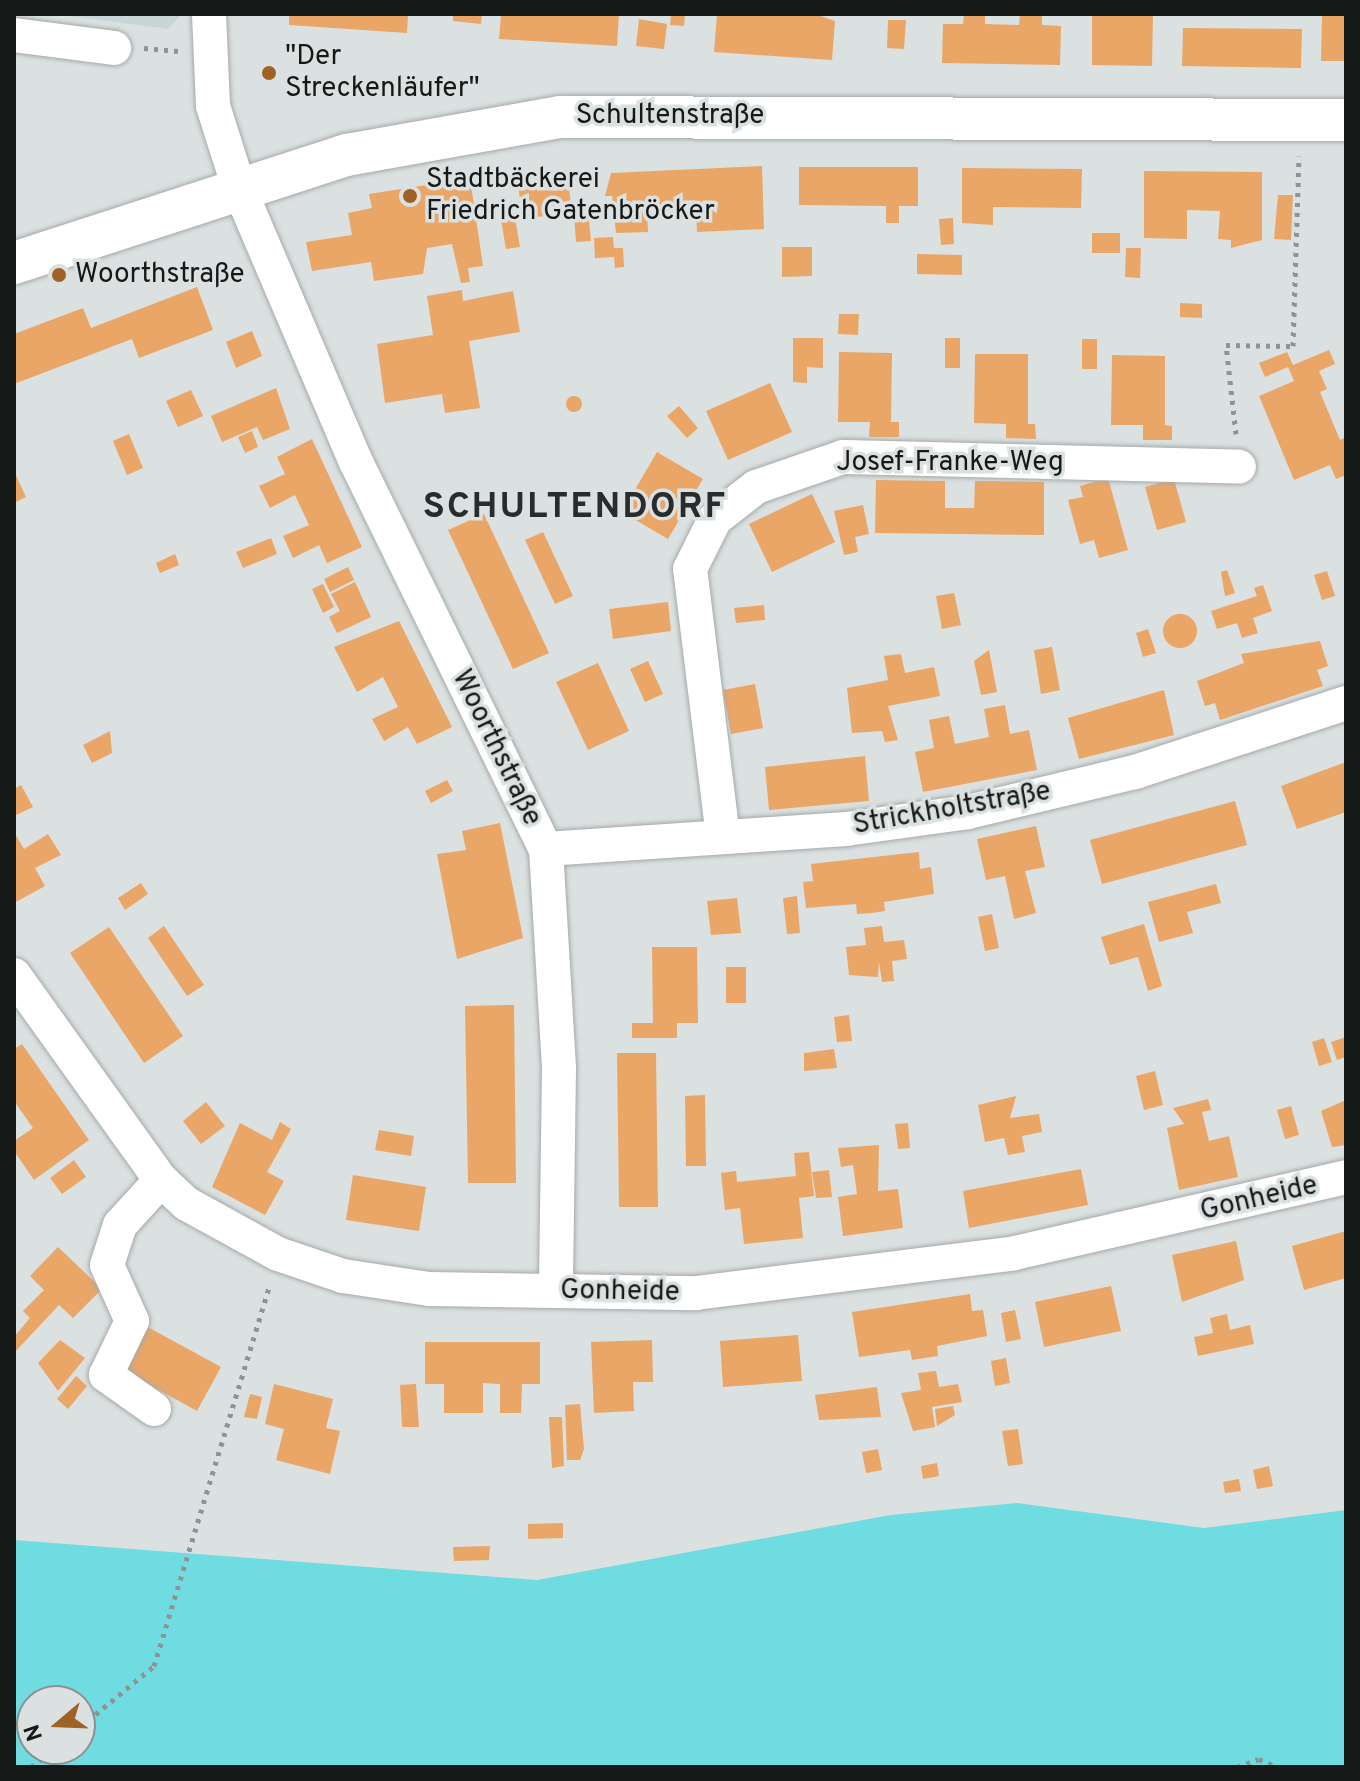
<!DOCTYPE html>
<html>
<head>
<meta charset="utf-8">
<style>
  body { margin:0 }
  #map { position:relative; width:1360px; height:1781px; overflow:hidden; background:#dbe0e0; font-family:Overpass,sans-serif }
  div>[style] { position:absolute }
  .built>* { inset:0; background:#c8d6d7 }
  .green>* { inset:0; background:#6edce0 }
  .building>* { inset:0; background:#e9a667 }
  .round { border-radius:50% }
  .path>* { height:5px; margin-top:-2.5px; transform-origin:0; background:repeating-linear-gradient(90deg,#8f9393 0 4px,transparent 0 10px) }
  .roads { filter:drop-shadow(0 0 2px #a4a9a9) drop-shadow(0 0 2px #a4a9a9) }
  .minor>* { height:34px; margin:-17px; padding:0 17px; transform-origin:17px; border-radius:17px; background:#fff }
  .major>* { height:42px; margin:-21px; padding:0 21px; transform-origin:21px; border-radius:21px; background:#fff }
  .dots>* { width:22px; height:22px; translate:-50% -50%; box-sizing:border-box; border:4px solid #dbe0e0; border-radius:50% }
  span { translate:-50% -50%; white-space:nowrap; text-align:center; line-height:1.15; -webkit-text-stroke:7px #dbe0e0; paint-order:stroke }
  .poi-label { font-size:28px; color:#171919 }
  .left { translate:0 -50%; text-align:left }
  .street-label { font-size:28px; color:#171919 }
  .district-label { font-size:36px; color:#282c2c; font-weight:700; letter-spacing:2px }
  .frame { position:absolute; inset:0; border:16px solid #171919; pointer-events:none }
  .north { position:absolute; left:16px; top:1685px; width:80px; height:80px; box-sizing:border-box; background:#dbe0e0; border:2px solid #8d9090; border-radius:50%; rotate:251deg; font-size:22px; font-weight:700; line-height:32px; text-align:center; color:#171919 }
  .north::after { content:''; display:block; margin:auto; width:28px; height:36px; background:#9e6324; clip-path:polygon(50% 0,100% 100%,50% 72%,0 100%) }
</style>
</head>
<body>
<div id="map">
  <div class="built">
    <i style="clip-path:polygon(55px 14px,182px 14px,168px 29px)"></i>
  </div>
  <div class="green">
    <i style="clip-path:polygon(evenodd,1017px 1503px,1204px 1528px,1346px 1510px,1346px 1767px,14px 1767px,14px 1540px,537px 1580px,891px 1515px,1017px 1503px,80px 1701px,80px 1749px,32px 1749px,32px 1701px,80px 1701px)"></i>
  </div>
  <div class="building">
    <i style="clip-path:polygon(289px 14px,408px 14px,407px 33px,289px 25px)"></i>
    <i style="clip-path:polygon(453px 14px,482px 14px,481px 24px,453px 21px)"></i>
    <i style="clip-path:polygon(501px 14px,619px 14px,617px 46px,499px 39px)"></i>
    <i style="clip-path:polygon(671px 14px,685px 14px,684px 26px,670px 25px)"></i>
    <i style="clip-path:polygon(717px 14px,815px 14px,835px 21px,832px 60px,714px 52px)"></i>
    <i style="clip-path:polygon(964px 14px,985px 14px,985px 24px,1019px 25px,1020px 14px,1042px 14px,1042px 25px,1061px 26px,1060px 65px,942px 63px,943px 24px,963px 24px)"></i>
    <i style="clip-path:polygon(1092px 14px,1153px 14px,1152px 66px,1092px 65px)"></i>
    <i style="clip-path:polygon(1322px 14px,1346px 14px,1346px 61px,1321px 61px)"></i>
    <i style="clip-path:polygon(639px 19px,667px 24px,664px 49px,636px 46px)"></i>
    <i style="clip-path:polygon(888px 20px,906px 20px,904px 49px,887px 48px)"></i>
    <i style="clip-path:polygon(1183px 28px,1302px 29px,1301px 68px,1182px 66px)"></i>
    <i style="clip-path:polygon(762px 166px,764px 229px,697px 232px,696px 208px,647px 210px,648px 232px,616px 233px,612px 196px,605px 196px,611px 173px)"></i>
    <i style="clip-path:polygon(799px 167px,918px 167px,918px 206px,899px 206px,899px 223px,886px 223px,886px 206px,799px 205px)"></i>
    <i style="clip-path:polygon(962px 168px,1082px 169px,1081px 208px,993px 207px,993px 225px,962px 223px)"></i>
    <i style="clip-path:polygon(567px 170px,572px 214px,522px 218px,517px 174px)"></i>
    <i style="clip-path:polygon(1144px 171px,1262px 172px,1262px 240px,1231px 248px,1231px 240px,1218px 239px,1220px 211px,1187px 210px,1187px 239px,1144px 238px)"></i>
    <i style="clip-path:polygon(470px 178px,483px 266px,468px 268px,470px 282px,461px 283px,452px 244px,427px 248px,423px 274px,374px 281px,371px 262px,312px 271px,306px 242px,352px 235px,348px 213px,372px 208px,369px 194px)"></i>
    <i style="clip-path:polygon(1278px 195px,1293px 195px,1291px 240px,1274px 239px)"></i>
    <i style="clip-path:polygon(588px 211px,591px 241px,576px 242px,574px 213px)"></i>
    <i style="clip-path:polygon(515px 218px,520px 247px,506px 249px,501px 220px)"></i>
    <i style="clip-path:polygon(953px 218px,954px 244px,941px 245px,939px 219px)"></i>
    <i style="clip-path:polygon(1092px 233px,1120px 233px,1120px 253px,1092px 253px)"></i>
    <i style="clip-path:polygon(613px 237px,614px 248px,623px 248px,624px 267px,615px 268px,614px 257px,595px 258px,594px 238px)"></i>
    <i style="clip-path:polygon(782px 247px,812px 247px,812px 276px,782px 277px)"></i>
    <i style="clip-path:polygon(1126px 248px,1141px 248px,1140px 278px,1125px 277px)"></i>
    <i style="clip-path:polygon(917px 254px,962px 255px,962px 275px,917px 274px)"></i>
    <i style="clip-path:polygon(197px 287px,213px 330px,139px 358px,132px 339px,14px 384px,14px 334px,83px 308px,91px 328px)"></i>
    <i style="clip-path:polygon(462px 290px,463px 301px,513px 291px,520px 332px,469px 341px,480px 408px,445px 413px,442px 394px,385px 403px,377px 344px,433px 335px,427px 296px)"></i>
    <i style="clip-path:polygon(1180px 303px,1202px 304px,1202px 318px,1180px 317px)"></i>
    <i style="clip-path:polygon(839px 314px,859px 314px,858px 335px,838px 334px)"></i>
    <i style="clip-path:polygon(252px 331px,262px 356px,236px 368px,226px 342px)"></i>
    <i style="clip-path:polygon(793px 338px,823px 338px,823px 368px,807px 367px,807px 383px,793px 382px)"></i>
    <i style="clip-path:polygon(945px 338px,960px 338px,960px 368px,945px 368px)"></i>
    <i style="clip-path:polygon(1082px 339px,1097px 339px,1097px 369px,1082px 369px)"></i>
    <i style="clip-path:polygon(1329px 350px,1335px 364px,1319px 371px,1327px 389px,1320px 392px,1340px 440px,1346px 437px,1346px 475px,1336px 479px,1330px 465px,1294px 480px,1259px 396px,1294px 381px,1288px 367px,1265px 377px,1259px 363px,1287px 352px,1293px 365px)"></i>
    <i style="clip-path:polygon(839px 352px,892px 353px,891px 422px,899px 422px,899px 437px,869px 437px,870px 422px,838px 422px)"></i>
    <i style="clip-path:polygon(975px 354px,1028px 354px,1028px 424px,1035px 424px,1036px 439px,1006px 438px,1006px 424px,974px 423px)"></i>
    <i style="clip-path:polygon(1112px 355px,1165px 356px,1165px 425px,1172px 426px,1172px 440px,1143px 440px,1143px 425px,1111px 425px)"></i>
    <i style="clip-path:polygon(770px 383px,792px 432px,728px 460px,706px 411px)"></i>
    <i style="clip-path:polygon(276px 388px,290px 429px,263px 440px,257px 427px,222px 442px,211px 416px)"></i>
    <i style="clip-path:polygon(191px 390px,203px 416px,178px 427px,166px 401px)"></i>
    <i class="round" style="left:566px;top:396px;width:16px;height:16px"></i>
    <i style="clip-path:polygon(679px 406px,698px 428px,687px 438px,667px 416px)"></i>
    <i style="clip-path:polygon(252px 431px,258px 447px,245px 453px,238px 437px)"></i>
    <i style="clip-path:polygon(129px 434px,143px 468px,127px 475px,113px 441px)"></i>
    <i style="clip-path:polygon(312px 439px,362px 547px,327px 563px,319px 545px,293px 558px,283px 536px,309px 525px,295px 495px,270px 508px,259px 486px,285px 474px,277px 457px)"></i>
    <i style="clip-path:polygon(657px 452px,703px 479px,668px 539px,622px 512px)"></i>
    <i style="clip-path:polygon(14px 471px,26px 497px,14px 503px)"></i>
    <i style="clip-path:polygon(1108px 478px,1128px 550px,1099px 558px,1094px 540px,1080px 544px,1068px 500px,1083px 497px,1080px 486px)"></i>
    <i style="clip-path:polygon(1174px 479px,1186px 522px,1157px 530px,1145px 487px)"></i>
    <i style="clip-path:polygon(876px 480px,945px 481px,945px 508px,974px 508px,975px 481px,1044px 482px,1044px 535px,875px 533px)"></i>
    <i style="clip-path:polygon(812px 494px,835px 542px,772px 572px,749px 524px)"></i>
    <i style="clip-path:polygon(863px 505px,869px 534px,855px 537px,858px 552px,844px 555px,834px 511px)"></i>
    <i style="clip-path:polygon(484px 514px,549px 653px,513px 669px,448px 530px)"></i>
    <i style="clip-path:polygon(543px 532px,573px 596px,555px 604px,525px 540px)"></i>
    <i style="clip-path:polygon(271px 538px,277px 554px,243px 568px,236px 552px)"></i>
    <i style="clip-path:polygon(175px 554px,179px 565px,160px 573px,156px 563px)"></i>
    <i style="clip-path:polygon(348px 567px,354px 580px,330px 592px,324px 579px)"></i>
    <i style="clip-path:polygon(1227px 570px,1235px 593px,1225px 596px,1221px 572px)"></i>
    <i style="clip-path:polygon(1327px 571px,1335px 596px,1322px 600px,1314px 575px)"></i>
    <i style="clip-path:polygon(355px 582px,371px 617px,337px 633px,329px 617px,340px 611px,331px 594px)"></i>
    <i style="clip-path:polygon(323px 584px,334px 607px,323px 613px,312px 589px)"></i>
    <i style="clip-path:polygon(1263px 585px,1272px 611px,1253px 618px,1258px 633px,1242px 638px,1237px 623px,1217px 629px,1211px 611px,1257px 596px,1254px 588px)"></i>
    <i style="clip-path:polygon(954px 593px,961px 625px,942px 629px,936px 596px)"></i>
    <i style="clip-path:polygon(668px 602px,671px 631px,613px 639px,609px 609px)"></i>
    <i style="clip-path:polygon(764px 605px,765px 620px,736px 623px,734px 608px)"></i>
    <i class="round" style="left:1163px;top:614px;width:34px;height:34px"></i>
    <i style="clip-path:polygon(399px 621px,452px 727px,417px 744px,408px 727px,384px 741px,372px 719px,398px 707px,383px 677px,357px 692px,334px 647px)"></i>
    <i style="clip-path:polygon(1148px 629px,1156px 653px,1143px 657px,1136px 633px)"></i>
    <i style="clip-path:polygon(1320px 641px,1328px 666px,1317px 670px,1323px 686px,1220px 720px,1215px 703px,1205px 706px,1197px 681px,1244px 663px,1241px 654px)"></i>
    <i style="clip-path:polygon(1052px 647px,1060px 690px,1041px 694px,1034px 650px)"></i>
    <i style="clip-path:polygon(989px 650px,997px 692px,981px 695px,974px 661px)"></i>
    <i style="clip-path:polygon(901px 654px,905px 673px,934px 667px,940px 696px,888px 706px,898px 740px,885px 742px,882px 731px,852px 733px,847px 688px,888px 680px,884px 656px)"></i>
    <i style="clip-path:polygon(648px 661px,663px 694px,645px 702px,630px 669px)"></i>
    <i style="clip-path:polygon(598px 663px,629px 731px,588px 750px,556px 682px)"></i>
    <i style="clip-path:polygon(755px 684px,763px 728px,731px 734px,723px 690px)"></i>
    <i style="clip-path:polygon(1164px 690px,1174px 735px,1079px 759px,1068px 718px)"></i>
    <i style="clip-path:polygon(1005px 705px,1010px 734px,1029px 730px,1037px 770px,923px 792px,915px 752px,934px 748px,929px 720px,949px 716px,955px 744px,989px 737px,984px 709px)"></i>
    <i style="clip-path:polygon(110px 731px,112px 753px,92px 763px,83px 745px)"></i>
    <i style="clip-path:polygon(865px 756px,869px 801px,769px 810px,765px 767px)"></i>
    <i style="clip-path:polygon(1346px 762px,1346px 812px,1297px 829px,1281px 786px)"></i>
    <i style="clip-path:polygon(447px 780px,453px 791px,431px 803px,425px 791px)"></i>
    <i style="clip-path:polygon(21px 785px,33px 807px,14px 816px,14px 789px)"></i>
    <i style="clip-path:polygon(1235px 801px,1247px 845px,1102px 884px,1090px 840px)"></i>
    <i style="clip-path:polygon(500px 823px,523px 938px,457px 959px,437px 854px,466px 850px,462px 831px)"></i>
    <i style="clip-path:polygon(1036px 826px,1045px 867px,1025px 871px,1036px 913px,1014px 919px,1005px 876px,986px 880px,977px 839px)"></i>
    <i style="clip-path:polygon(14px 832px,24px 849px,48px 834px,61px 855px,35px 868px,45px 886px,14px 903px)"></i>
    <i style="clip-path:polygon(919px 852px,920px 869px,931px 867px,934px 894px,884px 902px,885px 911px,871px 913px,857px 914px,856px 904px,806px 908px,803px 882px,813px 881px,811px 864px)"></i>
    <i style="clip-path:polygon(141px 883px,148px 894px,125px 910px,118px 898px)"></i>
    <i style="clip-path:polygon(1216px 884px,1221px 903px,1187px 912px,1193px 933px,1159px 942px,1148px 902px)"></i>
    <i style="clip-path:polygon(797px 896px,800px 933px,787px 934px,783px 898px)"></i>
    <i style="clip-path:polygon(737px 898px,741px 933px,711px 935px,707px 901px)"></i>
    <i style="clip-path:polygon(992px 914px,999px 948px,985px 951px,978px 917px)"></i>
    <i style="clip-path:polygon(1144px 924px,1162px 986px,1148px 991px,1138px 957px,1110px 965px,1101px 937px)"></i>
    <i style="clip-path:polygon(164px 926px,204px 985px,187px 996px,148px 938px)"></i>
    <i style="clip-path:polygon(882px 926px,884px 942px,904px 940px,907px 959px,892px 961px,894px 981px,882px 982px,879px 962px,878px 977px,849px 975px,846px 947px,866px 945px,864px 928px)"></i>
    <i style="clip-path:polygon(109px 927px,183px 1036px,144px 1063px,70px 953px)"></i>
    <i style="clip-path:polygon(652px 947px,697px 947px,698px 1023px,677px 1023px,677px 1038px,632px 1038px,632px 1023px,653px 1023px)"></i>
    <i style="clip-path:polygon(726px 967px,746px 967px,746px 1003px,726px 1003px)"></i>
    <i style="clip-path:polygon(514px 1005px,516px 1183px,468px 1183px,465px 1006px)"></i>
    <i style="clip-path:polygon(849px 1015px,852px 1041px,837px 1042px,834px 1017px)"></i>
    <i style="clip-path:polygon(1346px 1037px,1346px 1057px,1337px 1060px,1331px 1042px)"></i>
    <i style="clip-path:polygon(1324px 1038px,1332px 1062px,1319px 1066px,1312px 1042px)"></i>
    <i style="clip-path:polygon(22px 1044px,89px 1140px,34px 1180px,14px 1151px,14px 1141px,33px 1128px,14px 1101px,14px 1049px)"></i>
    <i style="clip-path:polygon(834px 1049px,837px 1068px,804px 1071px,804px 1053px)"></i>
    <i style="clip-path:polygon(617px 1053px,656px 1053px,658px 1207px,619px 1207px)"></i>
    <i style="clip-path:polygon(1155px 1071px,1163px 1105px,1144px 1110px,1136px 1076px)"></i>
    <i style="clip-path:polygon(705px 1095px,706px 1166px,686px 1166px,685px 1096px)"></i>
    <i style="clip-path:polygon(1016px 1096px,1010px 1118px,1039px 1114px,1042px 1132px,1022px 1136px,1025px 1152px,1008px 1155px,1004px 1138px,985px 1142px,978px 1105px)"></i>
    <i style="clip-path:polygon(1208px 1099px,1211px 1110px,1202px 1112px,1209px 1141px,1229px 1136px,1238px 1177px,1179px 1190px,1167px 1128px,1184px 1124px,1173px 1108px)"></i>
    <i style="clip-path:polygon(1346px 1100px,1346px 1145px,1332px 1147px,1321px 1111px)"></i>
    <i style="clip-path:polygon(206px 1102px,225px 1126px,201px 1144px,183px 1121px)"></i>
    <i style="clip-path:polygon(1291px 1106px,1299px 1135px,1285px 1139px,1277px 1110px)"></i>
    <i style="clip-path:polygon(280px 1122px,291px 1129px,267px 1172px,284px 1181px,265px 1215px,212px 1187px,240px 1123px,272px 1140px)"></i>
    <i style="clip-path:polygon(908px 1123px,910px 1148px,898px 1149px,895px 1124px)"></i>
    <i style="clip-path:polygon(379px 1130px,414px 1136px,411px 1156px,375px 1150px)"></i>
    <i style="clip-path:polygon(879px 1145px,878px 1191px,898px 1189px,903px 1228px,843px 1236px,838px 1197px,857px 1194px,853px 1165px,841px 1167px,838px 1148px)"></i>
    <i style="clip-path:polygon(809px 1152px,814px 1196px,799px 1198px,803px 1238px,744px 1244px,740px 1208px,725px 1210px,721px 1173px,736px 1171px,737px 1182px,796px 1176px,794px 1153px)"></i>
    <i style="clip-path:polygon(74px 1160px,86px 1177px,62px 1194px,50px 1178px)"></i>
    <i style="clip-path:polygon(1081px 1169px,1088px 1205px,969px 1228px,963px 1191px)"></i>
    <i style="clip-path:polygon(829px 1170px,832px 1197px,816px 1198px,812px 1172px)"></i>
    <i style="clip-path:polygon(353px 1175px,426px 1187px,419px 1231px,346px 1220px)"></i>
    <i style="clip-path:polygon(1346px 1231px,1346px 1278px,1304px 1290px,1292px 1246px)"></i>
    <i style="clip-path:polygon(1236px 1241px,1244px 1280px,1182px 1302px,1172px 1255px)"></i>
    <i style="clip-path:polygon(58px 1247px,102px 1289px,73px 1318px,59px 1305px,14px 1353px,14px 1337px,30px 1318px,23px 1311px,44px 1290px,30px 1276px)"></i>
    <i style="clip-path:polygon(1111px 1286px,1121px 1331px,1044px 1347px,1035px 1302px)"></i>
    <i style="clip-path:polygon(970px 1294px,972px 1311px,983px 1310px,987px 1336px,937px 1346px,938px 1356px,912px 1360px,910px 1350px,859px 1357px,852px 1312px)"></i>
    <i style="clip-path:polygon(1015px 1310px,1021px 1339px,1006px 1342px,1001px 1313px)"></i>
    <i style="clip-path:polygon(1227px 1314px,1230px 1330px,1250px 1325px,1254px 1344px,1198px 1356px,1194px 1337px,1213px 1333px,1210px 1318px)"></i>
    <i style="clip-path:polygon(144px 1325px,221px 1367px,197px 1411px,119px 1368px)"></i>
    <i style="clip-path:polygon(798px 1335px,802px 1381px,723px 1387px,720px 1341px)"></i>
    <i style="clip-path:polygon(60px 1340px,85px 1358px,58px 1391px,38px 1363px)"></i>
    <i style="clip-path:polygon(652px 1340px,653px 1382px,633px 1382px,634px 1411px,594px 1413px,591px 1342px)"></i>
    <i style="clip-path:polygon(425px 1342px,540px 1342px,540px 1384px,522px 1384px,521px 1413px,500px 1413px,500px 1384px,483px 1383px,483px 1413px,444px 1413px,444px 1384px,425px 1384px)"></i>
    <i style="clip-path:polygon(1006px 1358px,1010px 1383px,995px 1386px,991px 1361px)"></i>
    <i style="clip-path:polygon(936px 1371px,939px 1387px,958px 1384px,962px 1402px,932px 1407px,935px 1427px,913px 1431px,901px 1393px,921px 1390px,918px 1373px)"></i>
    <i style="clip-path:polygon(76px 1376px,87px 1386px,68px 1409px,57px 1399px)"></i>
    <i style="clip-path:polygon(274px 1384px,333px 1399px,326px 1428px,340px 1431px,330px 1474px,276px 1460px,284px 1429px,265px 1424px)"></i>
    <i style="clip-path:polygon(416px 1384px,419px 1427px,402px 1427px,400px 1385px)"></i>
    <i style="clip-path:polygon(877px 1387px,881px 1417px,819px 1420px,815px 1395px)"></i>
    <i style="clip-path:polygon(250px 1394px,262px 1397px,257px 1419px,244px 1417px)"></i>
    <i style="clip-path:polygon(580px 1404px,584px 1449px,580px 1460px,567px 1460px,565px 1405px)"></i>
    <i style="clip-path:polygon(953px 1406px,955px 1415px,937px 1426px,935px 1409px)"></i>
    <i style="clip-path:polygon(549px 1417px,562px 1417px,564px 1466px,552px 1468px)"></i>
    <i style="clip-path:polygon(1018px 1429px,1023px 1464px,1008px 1466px,1002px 1431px)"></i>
    <i style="clip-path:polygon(878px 1449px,882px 1470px,866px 1473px,862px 1452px)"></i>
    <i style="clip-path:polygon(937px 1463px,939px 1476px,923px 1479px,921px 1466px)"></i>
    <i style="clip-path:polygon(1269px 1466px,1273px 1486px,1257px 1489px,1253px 1470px)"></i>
    <i style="clip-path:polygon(1239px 1479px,1241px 1491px,1225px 1493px,1223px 1482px)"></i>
    <i style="clip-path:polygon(563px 1523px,563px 1538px,528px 1539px,528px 1524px)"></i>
    <i style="clip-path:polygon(490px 1546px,489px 1560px,454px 1561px,453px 1547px)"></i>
  </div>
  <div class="path">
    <i style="left:144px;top:48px;width:34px;rotate:5deg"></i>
    <i style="left:1236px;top:434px;width:90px;rotate:-96.4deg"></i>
    <i style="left:1226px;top:345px;width:67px;rotate:0.9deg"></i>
    <i style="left:1293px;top:346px;width:190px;rotate:-88.2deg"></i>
    <i style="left:80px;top:1727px;width:96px;rotate:-39.5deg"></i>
    <i style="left:154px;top:1666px;width:399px;rotate:-73.1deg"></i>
    <i style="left:31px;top:1767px;width:28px;rotate:-39deg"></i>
    <i style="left:1237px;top:1767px;width:23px;rotate:-20deg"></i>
    <i style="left:1259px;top:1759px;width:20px;rotate:24deg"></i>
  </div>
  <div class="roads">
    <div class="minor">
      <i style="left:209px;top:14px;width:92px;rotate:87.5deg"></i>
      <i style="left:213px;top:106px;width:86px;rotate:72.4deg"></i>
      <i style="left:239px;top:188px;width:298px;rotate:66.9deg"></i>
      <i style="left:356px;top:462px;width:431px;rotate:63.9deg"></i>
      <i style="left:546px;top:849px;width:220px;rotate:86.6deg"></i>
      <i style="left:559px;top:1069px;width:222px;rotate:90.8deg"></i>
      <i style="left:14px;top:35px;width:101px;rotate:7.4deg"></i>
      <i style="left:723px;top:837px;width:270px;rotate:-97deg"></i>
      <i style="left:690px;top:569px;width:56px;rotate:-63.4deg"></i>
      <i style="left:715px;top:519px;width:52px;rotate:-38deg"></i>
      <i style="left:756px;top:487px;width:92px;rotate:-19deg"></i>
      <i style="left:843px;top:457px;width:396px;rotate:1.4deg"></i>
      <i style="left:546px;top:849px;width:301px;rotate:-3.8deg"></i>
      <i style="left:846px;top:829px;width:123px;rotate:-7.9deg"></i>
      <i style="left:968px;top:812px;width:172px;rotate:-13.5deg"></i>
      <i style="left:1135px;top:772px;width:222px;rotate:-18.1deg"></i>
      <i style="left:14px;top:975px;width:252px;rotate:54.4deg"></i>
      <i style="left:161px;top:1180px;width:35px;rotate:43deg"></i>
      <i style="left:187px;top:1204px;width:104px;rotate:28.8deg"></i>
      <i style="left:278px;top:1254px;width:69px;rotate:18.7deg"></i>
      <i style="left:343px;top:1276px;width:87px;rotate:8.6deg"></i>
      <i style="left:429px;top:1289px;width:267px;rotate:0.9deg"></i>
      <i style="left:696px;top:1293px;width:321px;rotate:-7.1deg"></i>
      <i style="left:1015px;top:1253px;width:340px;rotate:-12.9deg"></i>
      <i style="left:154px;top:1409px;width:59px;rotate:-144.7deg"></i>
      <i style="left:106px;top:1375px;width:60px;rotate:-64.3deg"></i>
      <i style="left:132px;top:1321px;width:61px;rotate:-114.1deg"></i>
      <i style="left:107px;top:1265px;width:42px;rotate:-72deg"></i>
      <i style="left:120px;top:1225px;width:61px;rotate:-47.7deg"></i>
    </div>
    <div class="major">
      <i style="left:14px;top:263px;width:350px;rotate:-18deg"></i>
      <i style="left:347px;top:155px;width:216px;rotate:-10.1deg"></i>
      <i style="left:560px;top:117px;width:786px;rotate:0.22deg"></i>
    </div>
  </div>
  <div class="dots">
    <i style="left:269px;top:73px;background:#9e6324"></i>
    <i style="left:410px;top:196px;background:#9e6324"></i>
    <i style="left:59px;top:275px;background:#9e6324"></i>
  </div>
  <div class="poi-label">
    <span class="left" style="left:285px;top:73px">"Der<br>Streckenläufer"</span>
    <span class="left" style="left:426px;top:196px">Stadtbäckerei<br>Friedrich Gatenbröcker</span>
    <span class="left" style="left:75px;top:275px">Woorthstraße</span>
  </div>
  <div class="street-label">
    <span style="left:670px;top:116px">Schultenstraße</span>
    <span style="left:950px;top:463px">Josef-Franke-Weg</span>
    <span style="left:496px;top:748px;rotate:64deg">Woorthstraße</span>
    <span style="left:952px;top:809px;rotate:-10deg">Strickholtstraße</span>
    <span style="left:1259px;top:1199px;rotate:-13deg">Gonheide</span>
    <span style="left:620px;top:1292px;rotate:1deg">Gonheide</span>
  </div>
  <div class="district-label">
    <span style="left:575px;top:509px">SCHULTENDORF</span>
  </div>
  <div class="frame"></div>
  <div class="north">N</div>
</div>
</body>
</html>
